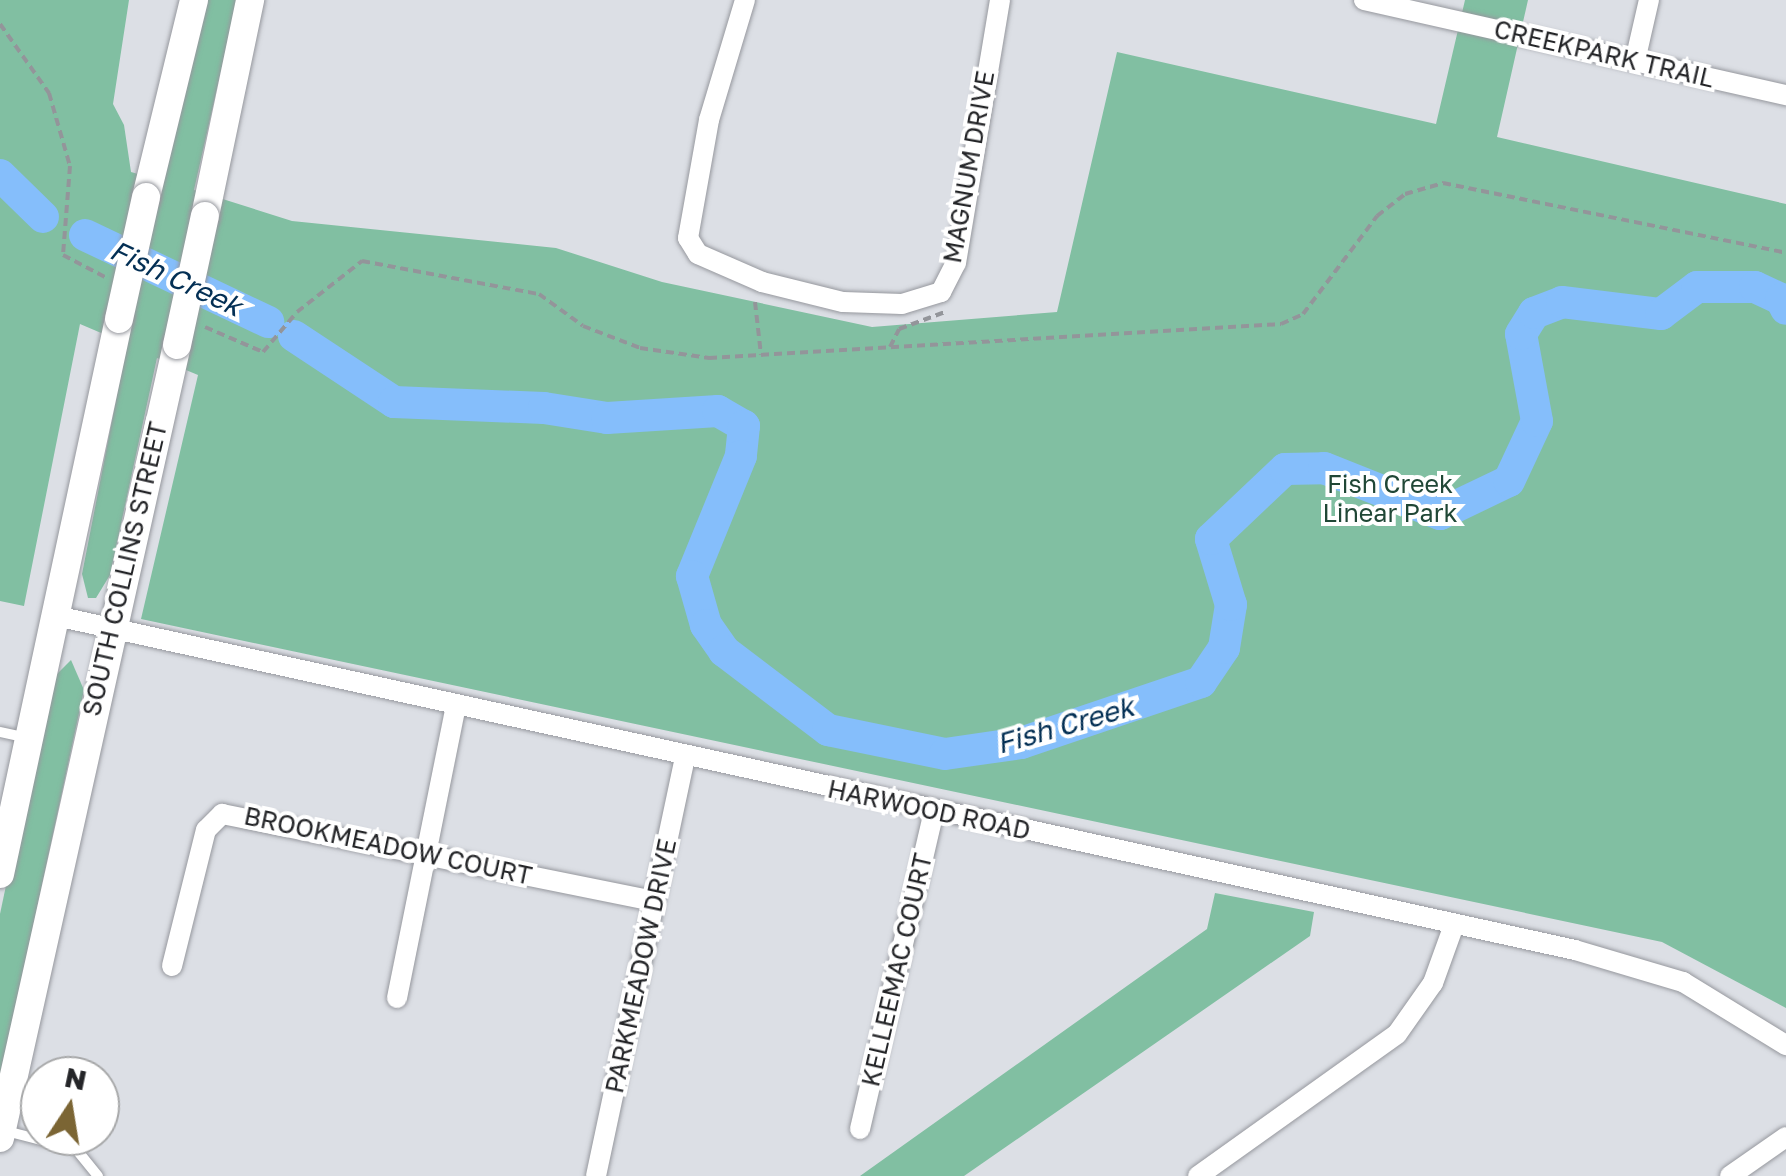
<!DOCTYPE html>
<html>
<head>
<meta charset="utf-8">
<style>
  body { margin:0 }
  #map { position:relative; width:1786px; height:1176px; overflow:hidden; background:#dcdfe5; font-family:"Golos Text",sans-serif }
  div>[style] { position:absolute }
  .green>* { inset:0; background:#81bfa2 }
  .river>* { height:32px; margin:-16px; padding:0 16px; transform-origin:16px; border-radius:16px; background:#85befb }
  .path>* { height:4px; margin-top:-2px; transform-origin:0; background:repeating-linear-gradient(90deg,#93959a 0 8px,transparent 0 13px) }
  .roads { filter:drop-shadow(0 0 2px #96989e) drop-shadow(0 0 2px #96989e) }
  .service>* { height:10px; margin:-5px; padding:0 5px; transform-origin:5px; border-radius:5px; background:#fff }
  .minor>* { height:20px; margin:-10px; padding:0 10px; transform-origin:10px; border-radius:10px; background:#fff }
  .secondary>* { height:28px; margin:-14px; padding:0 14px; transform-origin:14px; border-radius:14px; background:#fff }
  .bridges { filter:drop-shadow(0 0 2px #96989e) drop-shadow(0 0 2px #96989e) }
  .secondary-bridge>* { height:28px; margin:-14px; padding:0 14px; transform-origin:14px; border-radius:14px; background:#fff }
  span { translate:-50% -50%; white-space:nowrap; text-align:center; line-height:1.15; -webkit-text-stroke:8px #fff; paint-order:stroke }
  .street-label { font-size:25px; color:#242528 }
  .park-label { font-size:25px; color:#204736 }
  .water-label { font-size:28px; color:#032f54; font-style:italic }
  .north { position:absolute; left:20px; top:1056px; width:100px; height:100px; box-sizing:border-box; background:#fff; border:2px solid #a7a8a9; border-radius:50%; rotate:12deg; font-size:28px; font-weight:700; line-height:40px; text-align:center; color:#242528 }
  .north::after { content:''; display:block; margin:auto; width:35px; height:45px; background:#7b6534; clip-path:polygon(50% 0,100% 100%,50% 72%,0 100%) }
</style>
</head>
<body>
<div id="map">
  <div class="green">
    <i style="clip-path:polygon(0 0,129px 0,113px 104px,124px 125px,131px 172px,162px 181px,203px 0,237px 0,194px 190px,292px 221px,556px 248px,662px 282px,872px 327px,1057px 312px,1117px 52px,1436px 124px,1465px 0,1528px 0,1497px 137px,1786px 204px,1786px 1008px,1662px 942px,141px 619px,198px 375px,157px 358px,110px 575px,96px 598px,88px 598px,82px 574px,127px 344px,80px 324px,24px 606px,0 601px)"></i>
    <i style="clip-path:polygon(71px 660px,84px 690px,0 1080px,0 914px,49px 682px)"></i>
    <i style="clip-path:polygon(1215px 893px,1314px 912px,1310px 936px,964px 1176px,860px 1176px,1207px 929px)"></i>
  </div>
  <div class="river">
    <i style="left:0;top:175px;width:60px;rotate:44.3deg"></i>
    <i style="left:85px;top:235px;width:203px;rotate:25.4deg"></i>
    <i style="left:294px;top:336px;width:120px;rotate:33.4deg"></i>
    <i style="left:394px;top:402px;width:150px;rotate:2.3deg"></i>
    <i style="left:544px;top:408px;width:64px;rotate:9deg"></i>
    <i style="left:607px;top:418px;width:111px;rotate:-3.6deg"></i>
    <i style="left:718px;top:411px;width:30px;rotate:30deg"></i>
    <i style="left:744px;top:426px;width:30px;rotate:96deg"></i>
    <i style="left:741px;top:456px;width:130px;rotate:112.2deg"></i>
    <i style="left:692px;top:576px;width:51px;rotate:74.1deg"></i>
    <i style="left:706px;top:625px;width:32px;rotate:55deg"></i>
    <i style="left:724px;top:651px;width:131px;rotate:37.2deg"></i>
    <i style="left:828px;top:730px;width:119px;rotate:11.6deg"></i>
    <i style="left:945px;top:754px;width:77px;rotate:-8.2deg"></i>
    <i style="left:1021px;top:743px;width:190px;rotate:-18.7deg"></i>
    <i style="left:1201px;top:682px;width:41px;rotate:-55.9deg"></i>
    <i style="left:1224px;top:648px;width:44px;rotate:-80.8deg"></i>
    <i style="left:1231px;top:605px;width:69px;rotate:-106.9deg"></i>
    <i style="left:1211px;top:539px;width:102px;rotate:-43.4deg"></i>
    <i style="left:1285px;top:469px;width:39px;rotate:-1deg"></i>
    <i style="left:1324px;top:468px;width:125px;rotate:21.6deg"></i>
    <i style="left:1440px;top:514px;width:76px;rotate:-25.6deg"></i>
    <i style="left:1509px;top:481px;width:66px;rotate:-65deg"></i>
    <i style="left:1537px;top:421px;width:88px;rotate:-100.4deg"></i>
    <i style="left:1521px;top:334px;width:25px;rotate:-58deg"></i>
    <i style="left:1534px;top:313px;width:30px;rotate:-21deg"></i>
    <i style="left:1562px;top:302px;width:100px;rotate:6.9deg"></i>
    <i style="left:1661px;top:314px;width:45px;rotate:-36.9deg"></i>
    <i style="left:1697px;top:287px;width:58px"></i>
    <i style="left:1755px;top:287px;width:29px;rotate:25deg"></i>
    <i style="left:1781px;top:299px;width:11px;rotate:63deg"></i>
  </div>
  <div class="path">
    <i style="left:0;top:24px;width:85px;rotate:54.6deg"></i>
    <i style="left:49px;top:93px;width:76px;rotate:74deg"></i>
    <i style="left:70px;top:166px;width:89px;rotate:94.5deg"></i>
    <i style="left:63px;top:255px;width:50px;rotate:27.6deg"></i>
    <i style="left:755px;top:302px;width:53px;rotate:83.5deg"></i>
    <i style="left:205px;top:327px;width:63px;rotate:23.3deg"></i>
    <i style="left:263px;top:352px;width:52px;rotate:-49.6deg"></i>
    <i style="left:297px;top:312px;width:83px;rotate:-38.1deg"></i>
    <i style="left:362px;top:261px;width:180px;rotate:10.6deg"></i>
    <i style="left:539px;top:294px;width:54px;rotate:36deg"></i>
    <i style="left:583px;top:326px;width:61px;rotate:21.1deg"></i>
    <i style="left:640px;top:348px;width:70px;rotate:8.2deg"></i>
    <i style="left:709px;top:358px;width:573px;rotate:-3.4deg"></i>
    <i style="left:1281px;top:324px;width:24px;rotate:-24deg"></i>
    <i style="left:1303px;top:314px;width:123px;rotate:-52.9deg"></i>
    <i style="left:1377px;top:216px;width:36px;rotate:-38deg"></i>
    <i style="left:1405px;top:194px;width:40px;rotate:-16deg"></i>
    <i style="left:1443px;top:183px;width:350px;rotate:11.5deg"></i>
    <i style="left:890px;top:347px;width:20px;rotate:-63deg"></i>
    <i style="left:899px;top:329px;width:49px;rotate:-20.3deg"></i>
  </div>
  <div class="roads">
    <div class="service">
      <i style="left:0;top:732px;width:30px;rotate:12deg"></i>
      <i style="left:6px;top:1131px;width:72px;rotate:14.4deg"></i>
      <i style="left:76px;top:1149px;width:35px;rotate:51deg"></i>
    </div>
    <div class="minor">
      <i style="left:745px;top:0;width:125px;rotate:106.7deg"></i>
      <i style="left:709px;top:120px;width:120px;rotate:100.1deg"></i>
      <i style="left:688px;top:238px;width:19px;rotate:58deg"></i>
      <i style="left:698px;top:254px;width:70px;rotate:23.6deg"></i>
      <i style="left:762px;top:282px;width:83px;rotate:13.9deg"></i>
      <i style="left:843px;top:302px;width:59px;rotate:1.9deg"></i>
      <i style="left:902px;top:304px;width:41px;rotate:-17.1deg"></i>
      <i style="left:941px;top:292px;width:33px;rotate:-63deg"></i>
      <i style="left:956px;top:263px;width:267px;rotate:-80.5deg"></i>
      <i style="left:1364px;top:0;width:433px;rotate:12.7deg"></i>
      <i style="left:1635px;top:61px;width:63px;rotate:-77.1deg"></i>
      <i style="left:56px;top:616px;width:1555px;rotate:12.4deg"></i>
      <i style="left:1575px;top:950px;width:113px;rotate:16.5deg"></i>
      <i style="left:1683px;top:982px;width:121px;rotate:31.5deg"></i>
      <i style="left:172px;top:966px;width:140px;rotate:-76deg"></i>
      <i style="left:206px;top:830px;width:23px;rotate:-45deg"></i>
      <i style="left:222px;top:814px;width:441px;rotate:11.4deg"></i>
      <i style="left:397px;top:998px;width:298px;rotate:-78.6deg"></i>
      <i style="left:860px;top:1129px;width:326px;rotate:-76.9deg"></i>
      <i style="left:596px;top:1176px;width:429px;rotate:-78deg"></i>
      <i style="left:1198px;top:1176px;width:244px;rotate:-35.5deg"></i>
      <i style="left:1397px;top:1034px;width:62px;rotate:-54.8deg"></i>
      <i style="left:1433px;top:983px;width:62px;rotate:-70.1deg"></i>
      <i style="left:1730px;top:1176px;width:68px;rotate:-34.9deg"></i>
    </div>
    <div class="secondary">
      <i style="left:146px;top:197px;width:203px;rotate:-76.3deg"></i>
      <i style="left:205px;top:216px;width:221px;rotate:-78.2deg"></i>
      <i style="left:0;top:874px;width:568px;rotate:-77.9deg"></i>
      <i style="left:0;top:1138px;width:813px;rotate:-77.42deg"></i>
    </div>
  </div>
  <div class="bridges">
    <div class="secondary-bridge">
      <i style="left:119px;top:319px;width:125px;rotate:-77.5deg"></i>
      <i style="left:177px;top:345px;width:132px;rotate:-77.8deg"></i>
    </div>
  </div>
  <div class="street-label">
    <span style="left:1604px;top:54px;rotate:13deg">CREEKPARK TRAIL</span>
    <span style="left:969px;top:167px;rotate:-80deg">MAGNUM DRIVE</span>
    <span style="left:125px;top:569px;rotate:-77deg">SOUTH COLLINS STREET</span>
    <span style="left:929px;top:810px;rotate:12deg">HARWOOD ROAD</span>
    <span style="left:388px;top:846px;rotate:12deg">BROOKMEADOW COURT</span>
    <span style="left:641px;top:966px;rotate:-78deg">PARKMEADOW DRIVE</span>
    <span style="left:897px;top:970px;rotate:-77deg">KELLEEMAC COURT</span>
  </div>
  <div class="park-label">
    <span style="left:1390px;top:499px">Fish Creek<br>Linear Park</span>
  </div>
  <div class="water-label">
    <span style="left:176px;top:278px;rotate:25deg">Fish Creek</span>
    <span style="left:1065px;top:725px;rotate:-16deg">Fish Creek</span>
  </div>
  <div class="north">N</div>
</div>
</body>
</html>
